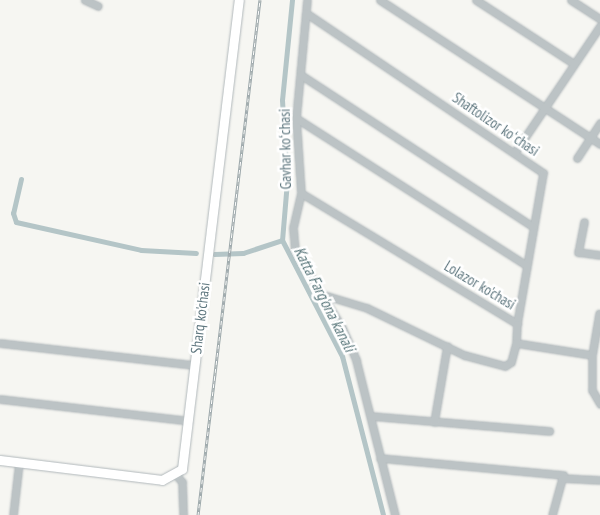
<!DOCTYPE html>
<html>
<head>
<meta charset="utf-8">
<style>
  body { margin:0 }
  #map { position:relative; width:600px; height:515px; overflow:hidden; background:#f6f6f2; font-family:"PT Sans Narrow",sans-serif }
  div>[style] { position:absolute }
  .canal>* { height:5px; margin:-2.5px; padding:0 2.5px; transform-origin:2.5px; border-radius:2.5px; background:#b4c5c7 }
  .roads { filter:drop-shadow(0 0 1px #b1b8bb) drop-shadow(0 0 1px #b1b8bb) }
  .minor>* { height:7px; margin:-3.5px; padding:0 3.5px; transform-origin:3.5px; border-radius:3.5px; background:#bcc3c5 }
  .major>* { height:9px; margin:-4.5px; padding:0 4.5px; transform-origin:4.5px; border-radius:4.5px; background:#fff }
  .rail>* { height:3px; margin-top:-1.5px; transform-origin:0; background:repeating-linear-gradient(90deg,#fff 0 4px,#9da8ab 0 8px); box-sizing:border-box; border-block:1px solid #9da8ab }
  span { translate:-50% -50%; white-space:nowrap; text-align:center; line-height:1.15; -webkit-text-stroke:5px #fff; paint-order:stroke }
  .street-label { font-size:15px; color:#5f777f }
  .water-label { font-size:16px; color:#5a777b; font-style:italic }
</style>
</head>
<body>
<div id="map">
  <div class="canal">
    <i style="left:292px;top:0;width:100px;rotate:95.7deg"></i>
    <i style="left:282px;top:100px;width:81px;rotate:86.5deg"></i>
    <i style="left:287px;top:181px;width:59px;rotate:94.8deg"></i>
    <i style="left:282px;top:240px;width:131px;rotate:62.7deg"></i>
    <i style="left:342px;top:356px;width:164px;rotate:75.5deg"></i>
    <i style="left:21px;top:179px;width:35px;rotate:103deg"></i>
    <i style="left:13px;top:213px;width:9px;rotate:72deg"></i>
    <i style="left:16px;top:222px;width:128px;rotate:12.6deg"></i>
    <i style="left:141px;top:250px;width:55px;rotate:3.1deg"></i>
    <i style="left:214px;top:254px;width:29px;rotate:-2deg"></i>
    <i style="left:243px;top:253px;width:41px;rotate:-18.4deg"></i>
  </div>
  <div class="roads">
    <div class="minor">
      <i style="left:85px;top:0;width:14px;rotate:25deg"></i>
      <i style="left:307px;top:0;width:119px;rotate:95.3deg"></i>
      <i style="left:296px;top:118px;width:75px;rotate:86.2deg"></i>
      <i style="left:301px;top:193px;width:36px;rotate:103deg"></i>
      <i style="left:293px;top:228px;width:22px;rotate:85deg"></i>
      <i style="left:295px;top:250px;width:91px;rotate:58.9deg"></i>
      <i style="left:342px;top:328px;width:35px;rotate:66deg"></i>
      <i style="left:356px;top:360px;width:160px;rotate:75.9deg"></i>
      <i style="left:380px;top:0;width:263px;rotate:33.2deg"></i>
      <i style="left:476px;top:0;width:117px;rotate:33.1deg"></i>
      <i style="left:571px;top:0;width:35px;rotate:33deg"></i>
      <i style="left:306px;top:13px;width:286px;rotate:34deg"></i>
      <i style="left:543px;top:173px;width:153px;rotate:99.8deg"></i>
      <i style="left:301px;top:75px;width:277px;rotate:33.2deg"></i>
      <i style="left:296px;top:118px;width:274px;rotate:32.6deg"></i>
      <i style="left:515px;top:152px;width:152px;rotate:-56deg"></i>
      <i style="left:577px;top:158px;width:42px;rotate:-56.7deg"></i>
      <i style="left:301px;top:193px;width:253px;rotate:31.2deg"></i>
      <i style="left:517px;top:324px;width:19px;rotate:93deg"></i>
      <i style="left:516px;top:343px;width:77px;rotate:9deg"></i>
      <i style="left:592px;top:355px;width:35px;rotate:90deg"></i>
      <i style="left:592px;top:390px;width:16px;rotate:60deg"></i>
      <i style="left:584px;top:222px;width:31px;rotate:101deg"></i>
      <i style="left:578px;top:252px;width:22px;rotate:8deg"></i>
      <i style="left:324px;top:295px;width:45px;rotate:16.8deg"></i>
      <i style="left:367px;top:308px;width:108px;rotate:25.9deg"></i>
      <i style="left:464px;top:355px;width:42px;rotate:15deg"></i>
      <i style="left:505px;top:366px;width:7px;rotate:-34deg"></i>
      <i style="left:511px;top:362px;width:20px;rotate:-75deg"></i>
      <i style="left:0;top:343px;width:195px;rotate:6.5deg"></i>
      <i style="left:592px;top:355px;width:42px;rotate:-80.3deg"></i>
      <i style="left:0;top:399px;width:190px;rotate:6.6deg"></i>
      <i style="left:371px;top:416px;width:179px;rotate:4.8deg"></i>
      <i style="left:434px;top:422px;width:77px;rotate:-80.3deg"></i>
      <i style="left:380px;top:458px;width:184px;rotate:5.3deg"></i>
      <i style="left:563px;top:475px;width:41px;rotate:105.4deg"></i>
      <i style="left:177px;top:476px;width:8px;rotate:50deg"></i>
      <i style="left:182px;top:482px;width:33px;rotate:88deg"></i>
      <i style="left:562px;top:478px;width:38px;rotate:3deg"></i>
      <i style="left:13px;top:515px;width:53px;rotate:-83.5deg"></i>
    </div>
    <div class="major">
      <i style="left:0;top:460px;width:163px;rotate:7deg"></i>
      <i style="left:162px;top:480px;width:23px;rotate:-29deg"></i>
      <i style="left:182px;top:469px;width:472px;rotate:-83.1deg"></i>
    </div>
  </div>
  <div class="rail">
    <i style="left:198px;top:515px;width:519px;rotate:-83.14deg"></i>
  </div>
  <div class="street-label">
    <span style="left:496px;top:124px;rotate:34deg">Shaftolizor koʻchasi</span>
    <span style="left:285px;top:149px;rotate:-91deg">Gavhar koʻchasi</span>
    <span style="left:480px;top:285px;rotate:31deg">Lolazor ko'chasi</span>
    <span style="left:200px;top:318px;rotate:-83deg">Sharq ko'chasi</span>
  </div>
  <div class="water-label">
    <span style="left:325px;top:299px;rotate:63deg">Katta Farg'ona kanali</span>
  </div>
</div>
</body>
</html>
